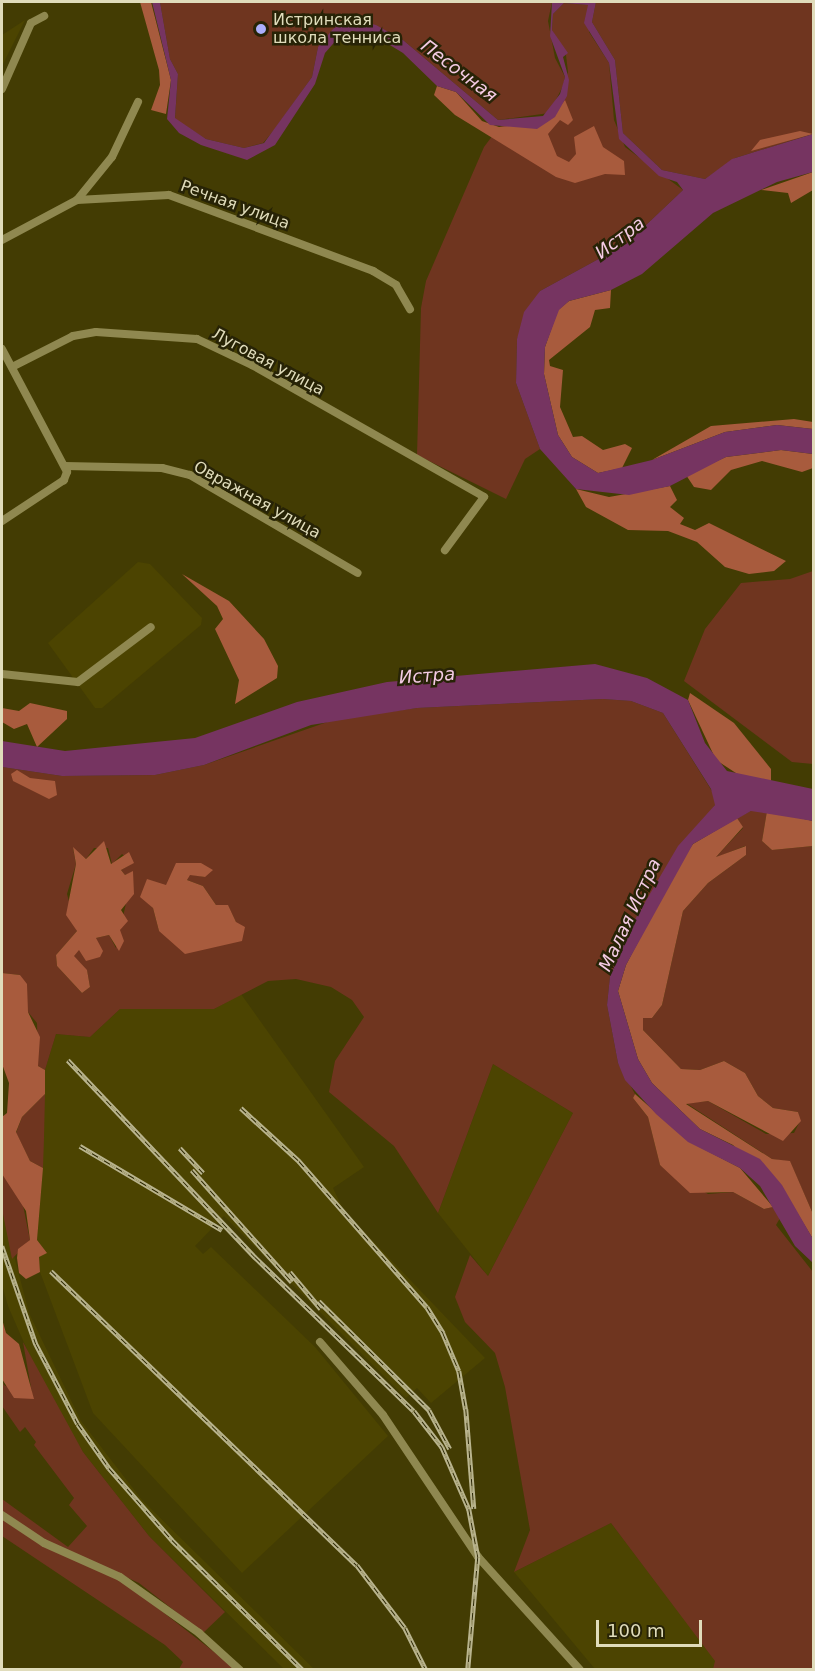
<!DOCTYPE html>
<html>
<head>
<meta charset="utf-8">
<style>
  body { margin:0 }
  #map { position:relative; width:815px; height:1671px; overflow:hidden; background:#433c03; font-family:"DejaVu Sans",sans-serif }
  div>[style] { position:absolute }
  .built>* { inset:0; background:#4c4401 }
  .green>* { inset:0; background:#6f351f }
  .forest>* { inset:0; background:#a85b3d }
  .water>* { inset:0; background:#763461 }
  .street>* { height:8px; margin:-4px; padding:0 4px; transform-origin:4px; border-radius:4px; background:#8f8850 }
  .rail>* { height:4.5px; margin-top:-2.25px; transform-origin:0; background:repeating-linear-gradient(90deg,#272306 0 7px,#b9b48e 0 14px); box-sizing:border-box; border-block:2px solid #b9b48e }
  .dots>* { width:16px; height:16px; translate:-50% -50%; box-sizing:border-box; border:3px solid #272306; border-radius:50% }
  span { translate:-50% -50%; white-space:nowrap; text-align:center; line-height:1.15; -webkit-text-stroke:5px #272306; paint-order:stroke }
  .poi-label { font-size:16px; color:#e0dcbb }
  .left { translate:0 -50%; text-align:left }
  .street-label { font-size:16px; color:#e0dcbb }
  .water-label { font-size:18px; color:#f4cbe4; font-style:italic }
  .frame { position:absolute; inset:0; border:3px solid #e0dcbb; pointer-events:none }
  .scale { position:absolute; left:596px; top:1620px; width:106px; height:27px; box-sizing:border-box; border:3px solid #e0dcbb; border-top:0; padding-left:8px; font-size:18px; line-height:21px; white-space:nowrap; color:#e0dcbb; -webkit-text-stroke:4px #272306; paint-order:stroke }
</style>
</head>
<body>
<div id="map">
  <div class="built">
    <i style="clip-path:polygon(25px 20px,2px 66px,2px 35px)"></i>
    <i style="clip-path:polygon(138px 562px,150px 564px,202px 618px,201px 625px,102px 708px,95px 708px,48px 643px)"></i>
    <i style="clip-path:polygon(241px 994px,364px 1167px,333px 1188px,344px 1211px,485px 1358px,431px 1403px,417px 1388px,406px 1398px,224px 1216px,195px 1246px,203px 1254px,211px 1247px,315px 1347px,388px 1436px,242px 1573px,93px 1413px,40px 1272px,37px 1240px,45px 1070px,56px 1034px,90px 1037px,120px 1009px,214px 1009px)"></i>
    <i style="clip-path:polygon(493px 1064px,573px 1113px,488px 1276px,438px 1213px)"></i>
    <i style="clip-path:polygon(2px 1209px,29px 1313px,81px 1421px,142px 1500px,314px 1669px,284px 1669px,149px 1536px,83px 1452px,38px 1375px,8px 1306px,2px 1285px)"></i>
    <i style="clip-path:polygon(611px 1523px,716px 1661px,713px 1669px,595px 1669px,514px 1572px)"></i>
  </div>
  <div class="green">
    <i style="clip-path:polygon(160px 2px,552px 2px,548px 21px,555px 58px,565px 77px,563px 86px,549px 113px,498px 120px,403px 40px,359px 20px,318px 47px,312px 77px,274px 130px,263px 143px,244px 148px,206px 139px,175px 119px,178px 74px,170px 59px)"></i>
    <i style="clip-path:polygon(596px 2px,813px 2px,813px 134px,735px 158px,705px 179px,662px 170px,623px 133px,615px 60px,592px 22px)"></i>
    <i style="clip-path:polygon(564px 3px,588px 5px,589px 32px,609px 63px,614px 120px,625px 147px,683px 190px,626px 244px,540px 291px,517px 339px,516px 383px,540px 449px,525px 459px,506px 499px,417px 455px,421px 308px,426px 281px,484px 147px,499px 127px,555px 117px,568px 72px,566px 55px,552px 30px,553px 14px)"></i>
    <i style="clip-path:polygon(813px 571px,814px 571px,813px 764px,792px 762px,684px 681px,705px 629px,741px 583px,790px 579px)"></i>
    <i style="clip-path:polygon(evenodd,603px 699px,631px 701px,663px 713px,715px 796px,715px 805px,634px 921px,610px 976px,607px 1005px,618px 1063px,635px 1094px,633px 1098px,648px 1117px,660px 1165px,708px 1194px,733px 1192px,764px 1209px,773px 1207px,780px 1218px,776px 1225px,813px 1272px,813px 1669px,713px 1669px,715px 1661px,611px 1523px,514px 1572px,530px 1530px,505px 1387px,495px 1353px,465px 1322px,455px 1297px,470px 1255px,488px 1276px,573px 1113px,493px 1064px,438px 1213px,394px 1146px,329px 1092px,335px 1061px,364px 1017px,352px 1000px,331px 987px,296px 979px,268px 981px,214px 1009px,120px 1009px,90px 1037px,56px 1034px,45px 1070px,38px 1066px,37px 1023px,28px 1012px,20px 975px,2px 973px,2px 767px,62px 776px,155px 775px,204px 765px,336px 719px,417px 708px,603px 699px,73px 848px,86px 859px,94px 848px,108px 848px,112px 864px,122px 854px,133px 863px,121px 870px,125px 875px,133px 872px,116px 948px,109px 935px,96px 938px,98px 948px,79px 949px,73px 956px,87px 971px,90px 987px,82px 993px,57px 966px,56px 955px,77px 931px,67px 894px,76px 864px,73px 848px,603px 699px,201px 863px,205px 877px,189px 874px,187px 880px,203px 886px,216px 905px,228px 906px,236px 922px,159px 931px,153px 908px,146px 899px,201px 863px)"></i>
    <i style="clip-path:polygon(751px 811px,767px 811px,762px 841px,772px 850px,813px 846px,813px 1214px,790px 1162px,772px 1159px,686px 1103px,708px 1101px,766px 1134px,794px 1133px,800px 1121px,798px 1112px,773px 1108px,758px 1096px,745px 1073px,724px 1061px,700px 1070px,681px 1069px,643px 1030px,643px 1018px,652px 1018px,662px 1005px,683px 911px,708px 883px,746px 855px,745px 846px,715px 858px,743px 828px,737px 818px)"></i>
    <i style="clip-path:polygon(45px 1094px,44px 1138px,43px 1168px,30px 1161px,16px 1133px,22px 1117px)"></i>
    <i style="clip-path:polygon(2px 1174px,22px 1200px,30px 1240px,12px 1259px,2px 1209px)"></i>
    <i style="clip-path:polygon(23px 1342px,83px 1452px,149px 1536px,225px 1612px,203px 1633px,139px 1583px,45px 1540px,2px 1511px,2px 1499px,68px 1547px,87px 1526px,69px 1505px,74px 1498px,34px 1445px,36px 1442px,25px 1427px,20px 1432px,2px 1406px,2px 1379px,4px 1385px,33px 1399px)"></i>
    <i style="clip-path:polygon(2px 1518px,119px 1578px,236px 1669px,179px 1669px,183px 1662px,165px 1645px,2px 1536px)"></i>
  </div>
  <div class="forest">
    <i style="clip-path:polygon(140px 2px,151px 2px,171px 80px,166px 114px,151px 110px,160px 85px,159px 70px)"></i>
    <i style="clip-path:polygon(437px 86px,456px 92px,482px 121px,499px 127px,547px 122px,565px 100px,573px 120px,568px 125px,560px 120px,548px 134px,557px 156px,569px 162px,576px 154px,574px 137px,594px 126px,603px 147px,624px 161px,625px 175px,605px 174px,575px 183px,556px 177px,455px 115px,434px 95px)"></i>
    <i style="clip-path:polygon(800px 131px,813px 134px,751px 151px,760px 140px)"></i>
    <i style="clip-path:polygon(813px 172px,813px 190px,791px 203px,788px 193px,761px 190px)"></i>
    <i style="clip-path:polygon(611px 290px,610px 308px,595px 310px,590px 327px,549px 360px,550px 366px,563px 370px,560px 407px,573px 437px,582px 436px,603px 450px,625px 444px,632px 448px,622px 468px,598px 473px,572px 457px,558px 435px,544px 374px,545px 347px,558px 310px,569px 301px)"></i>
    <i style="clip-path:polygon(794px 419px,813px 422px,813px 429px,777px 425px,725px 432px,652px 460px,711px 426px)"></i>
    <i style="clip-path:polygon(781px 450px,813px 454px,813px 468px,802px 472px,762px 461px,731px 470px,711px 490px,694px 487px,686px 475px,726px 457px)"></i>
    <i style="clip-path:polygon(670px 486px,677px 500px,670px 507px,684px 518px,680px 524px,695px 530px,709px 523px,786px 561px,774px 571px,749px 574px,725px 567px,697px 542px,668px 531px,628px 530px,586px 507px,576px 489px,609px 497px)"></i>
    <i style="clip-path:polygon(182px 574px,229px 601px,264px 639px,278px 666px,277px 678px,235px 704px,239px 680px,215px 629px,223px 619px,217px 606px)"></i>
    <i style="clip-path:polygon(690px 693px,734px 723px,771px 769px,771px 781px,742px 777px,716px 760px,688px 700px)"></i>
    <i style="clip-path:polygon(30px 703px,67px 711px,67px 719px,37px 747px,27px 724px,14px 729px,2px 722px,2px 708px,19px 711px)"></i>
    <i style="clip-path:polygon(17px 770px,30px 778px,55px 781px,57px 795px,49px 799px,13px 781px,11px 774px)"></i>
    <i style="clip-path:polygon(767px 811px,813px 821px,813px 846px,772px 850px,762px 841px)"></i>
    <i style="clip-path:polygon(737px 818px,743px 827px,716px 857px,746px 846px,746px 855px,708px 883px,683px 911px,662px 1005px,652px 1018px,643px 1018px,643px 1030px,681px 1069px,700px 1070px,724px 1061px,745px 1073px,758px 1096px,773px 1108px,798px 1112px,801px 1121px,783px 1141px,708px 1101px,686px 1104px,772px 1159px,790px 1161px,813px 1214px,813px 1239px,793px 1206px,733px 1145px,700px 1129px,652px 1083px,638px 1059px,618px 991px,626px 965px,681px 860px,693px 844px)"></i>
    <i style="clip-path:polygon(104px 841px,111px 864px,129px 852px,134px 863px,121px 870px,125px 875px,133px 871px,134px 894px,121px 910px,128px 921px,120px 930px,124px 941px,119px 951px,109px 935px,96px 938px,103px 951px,100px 957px,86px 961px,79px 950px,74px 956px,87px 970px,90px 987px,82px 993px,57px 966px,56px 955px,77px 931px,66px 915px,76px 864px,73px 847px,86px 859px)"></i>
    <i style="clip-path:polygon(176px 863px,201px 863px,213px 870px,205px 877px,190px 875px,187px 880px,203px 886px,216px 905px,228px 905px,236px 922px,245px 927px,242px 941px,185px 954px,159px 931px,153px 908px,140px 897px,147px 879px,166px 885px)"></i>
    <i style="clip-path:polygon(2px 973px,20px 975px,27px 984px,28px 1012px,40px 1037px,38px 1066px,45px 1070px,45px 1094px,22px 1117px,16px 1132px,30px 1161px,43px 1168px,37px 1240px,47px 1253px,39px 1257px,40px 1272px,26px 1279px,19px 1273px,17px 1258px,18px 1249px,30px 1240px,26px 1211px,2px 1174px,2px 1117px,7px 1113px,9px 1083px,2px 1064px)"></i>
    <i style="clip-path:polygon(635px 1094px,688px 1141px,740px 1168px,773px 1207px,764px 1209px,733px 1192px,690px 1193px,660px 1165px,648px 1117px,633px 1098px)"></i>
    <i style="clip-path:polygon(2px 1319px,6px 1333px,19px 1344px,34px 1399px,14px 1398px,2px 1379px)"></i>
  </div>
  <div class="water">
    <i style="clip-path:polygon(152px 2px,160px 2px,170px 59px,178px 74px,175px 118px,206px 139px,244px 148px,264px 143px,312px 77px,318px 47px,333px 29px,350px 18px,376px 25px,403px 40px,498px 120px,543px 116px,560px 94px,565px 77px,550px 36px,552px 2px,596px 2px,592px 22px,615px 60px,623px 133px,662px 170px,705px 179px,732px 159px,813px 134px,813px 172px,777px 182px,713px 213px,642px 274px,611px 290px,569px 301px,559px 310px,545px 347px,544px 374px,558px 435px,572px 457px,598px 473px,652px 460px,725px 432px,777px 425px,813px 429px,813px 454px,781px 450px,726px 457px,670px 486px,629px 495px,576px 489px,540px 449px,516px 383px,517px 339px,524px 312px,540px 291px,626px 244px,683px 190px,677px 182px,659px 176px,619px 139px,609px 63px,584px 23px,588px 5px,564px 3px,553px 14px,552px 30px,568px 53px,563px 57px,569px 80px,567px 96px,555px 117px,537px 129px,490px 125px,456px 92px,437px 86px,403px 53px,375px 36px,352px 31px,339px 37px,325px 53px,315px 84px,275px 145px,247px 160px,201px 145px,179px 133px,167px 119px,171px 80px)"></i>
    <i style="clip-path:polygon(595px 664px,647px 678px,688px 700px,705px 743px,727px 771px,813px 789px,813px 821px,751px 811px,693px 844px,626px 965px,618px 991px,638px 1059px,652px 1083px,700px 1129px,760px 1159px,782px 1185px,813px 1239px,813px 1263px,795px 1246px,760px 1186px,740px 1168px,688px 1142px,656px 1114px,625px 1080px,618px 1063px,607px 1005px,610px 976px,634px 921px,678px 846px,715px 805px,711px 789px,663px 713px,631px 701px,603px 699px,417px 708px,311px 725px,204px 765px,155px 775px,62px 776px,2px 767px,2px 741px,65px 751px,195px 738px,297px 702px,387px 682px)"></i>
  </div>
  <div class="street">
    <i style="left:2px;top:89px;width:72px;rotate:-66.3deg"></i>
    <i style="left:31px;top:23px;width:15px;rotate:-28deg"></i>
    <i style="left:77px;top:200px;width:55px;rotate:-50.9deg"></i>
    <i style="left:112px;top:157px;width:61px;rotate:-64.7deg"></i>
    <i style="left:2px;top:240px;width:85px;rotate:-28.1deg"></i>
    <i style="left:77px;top:200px;width:92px;rotate:-3.1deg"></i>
    <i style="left:169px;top:195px;width:218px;rotate:20.4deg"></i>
    <i style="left:373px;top:271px;width:27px;rotate:31deg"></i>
    <i style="left:396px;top:285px;width:28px;rotate:60deg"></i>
    <i style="left:2px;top:349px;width:139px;rotate:62.1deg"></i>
    <i style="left:67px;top:472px;width:9px;rotate:111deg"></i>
    <i style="left:64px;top:480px;width:74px;rotate:146.5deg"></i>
    <i style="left:12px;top:367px;width:68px;rotate:-26.9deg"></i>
    <i style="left:73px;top:336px;width:23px;rotate:-10deg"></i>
    <i style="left:96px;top:332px;width:101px;rotate:4deg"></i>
    <i style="left:197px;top:339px;width:61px;rotate:25.3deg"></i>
    <i style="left:252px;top:365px;width:267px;rotate:29.6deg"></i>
    <i style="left:484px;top:497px;width:66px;rotate:126.3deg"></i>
    <i style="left:65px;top:466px;width:97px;rotate:1.2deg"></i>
    <i style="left:162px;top:468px;width:29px;rotate:14deg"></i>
    <i style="left:190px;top:475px;width:194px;rotate:30.3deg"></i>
    <i style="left:2px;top:674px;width:76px;rotate:6deg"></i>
    <i style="left:78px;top:682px;width:91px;rotate:-37deg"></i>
    <i style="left:320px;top:1342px;width:96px;rotate:49.2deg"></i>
    <i style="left:383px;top:1415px;width:171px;rotate:56.2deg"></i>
    <i style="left:478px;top:1557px;width:152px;rotate:47.9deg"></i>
    <i style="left:2px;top:1515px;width:50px;rotate:33.7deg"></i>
    <i style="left:44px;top:1543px;width:83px;rotate:24.1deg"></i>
    <i style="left:120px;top:1577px;width:97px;rotate:35.3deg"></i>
    <i style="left:199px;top:1633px;width:55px;rotate:42.1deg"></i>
  </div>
  <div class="rail">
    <i style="left:68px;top:1060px;width:272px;rotate:46.5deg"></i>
    <i style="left:255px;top:1257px;width:221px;rotate:44.1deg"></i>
    <i style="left:414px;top:1411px;width:46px;rotate:52.1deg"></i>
    <i style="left:442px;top:1447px;width:68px;rotate:66.5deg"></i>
    <i style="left:469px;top:1509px;width:49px;rotate:79.4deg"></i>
    <i style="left:478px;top:1557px;width:113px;rotate:95.1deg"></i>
    <i style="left:241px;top:1108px;width:79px;rotate:42.4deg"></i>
    <i style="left:299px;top:1161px;width:194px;rotate:48.8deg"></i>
    <i style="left:427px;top:1307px;width:31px;rotate:58deg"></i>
    <i style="left:443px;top:1333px;width:41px;rotate:67.2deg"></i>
    <i style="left:459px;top:1371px;width:39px;rotate:80deg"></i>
    <i style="left:466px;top:1409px;width:100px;rotate:85.4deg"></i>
    <i style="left:80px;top:1146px;width:165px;rotate:30.6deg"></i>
    <i style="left:180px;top:1148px;width:34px;rotate:47deg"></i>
    <i style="left:192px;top:1170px;width:150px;rotate:48.2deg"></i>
    <i style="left:2px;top:1246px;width:104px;rotate:70.9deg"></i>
    <i style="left:36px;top:1344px;width:90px;rotate:62.3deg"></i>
    <i style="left:78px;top:1424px;width:54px;rotate:54.8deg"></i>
    <i style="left:109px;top:1468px;width:96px;rotate:48.8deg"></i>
    <i style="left:172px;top:1540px;width:185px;rotate:44.8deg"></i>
    <i style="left:51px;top:1271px;width:424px;rotate:43.9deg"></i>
    <i style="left:357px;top:1565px;width:79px;rotate:52.7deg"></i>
    <i style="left:405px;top:1628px;width:47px;rotate:63.4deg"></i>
    <i style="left:290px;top:1272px;width:48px;rotate:50deg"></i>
    <i style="left:319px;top:1301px;width:155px;rotate:44.7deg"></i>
    <i style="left:429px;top:1410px;width:44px;rotate:61.7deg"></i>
  </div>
  <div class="dots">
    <i style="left:261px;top:29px;background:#acaffb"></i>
  </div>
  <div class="poi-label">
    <span class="left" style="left:273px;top:29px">Истринская<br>школа тенниса</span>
  </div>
  <div class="street-label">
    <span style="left:235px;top:205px;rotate:20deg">Речная улица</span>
    <span style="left:268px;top:362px;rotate:28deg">Луговая улица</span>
    <span style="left:257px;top:500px;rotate:29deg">Овражная улица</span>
  </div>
  <div class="water-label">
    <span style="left:459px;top:71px;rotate:37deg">Песочная</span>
    <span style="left:620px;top:238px;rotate:-37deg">Истра</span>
    <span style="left:427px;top:676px;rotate:-4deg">Истра</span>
    <span style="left:630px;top:915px;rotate:-65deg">Малая Истра</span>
  </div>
  <div class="frame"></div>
  <div class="scale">100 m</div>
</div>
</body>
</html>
